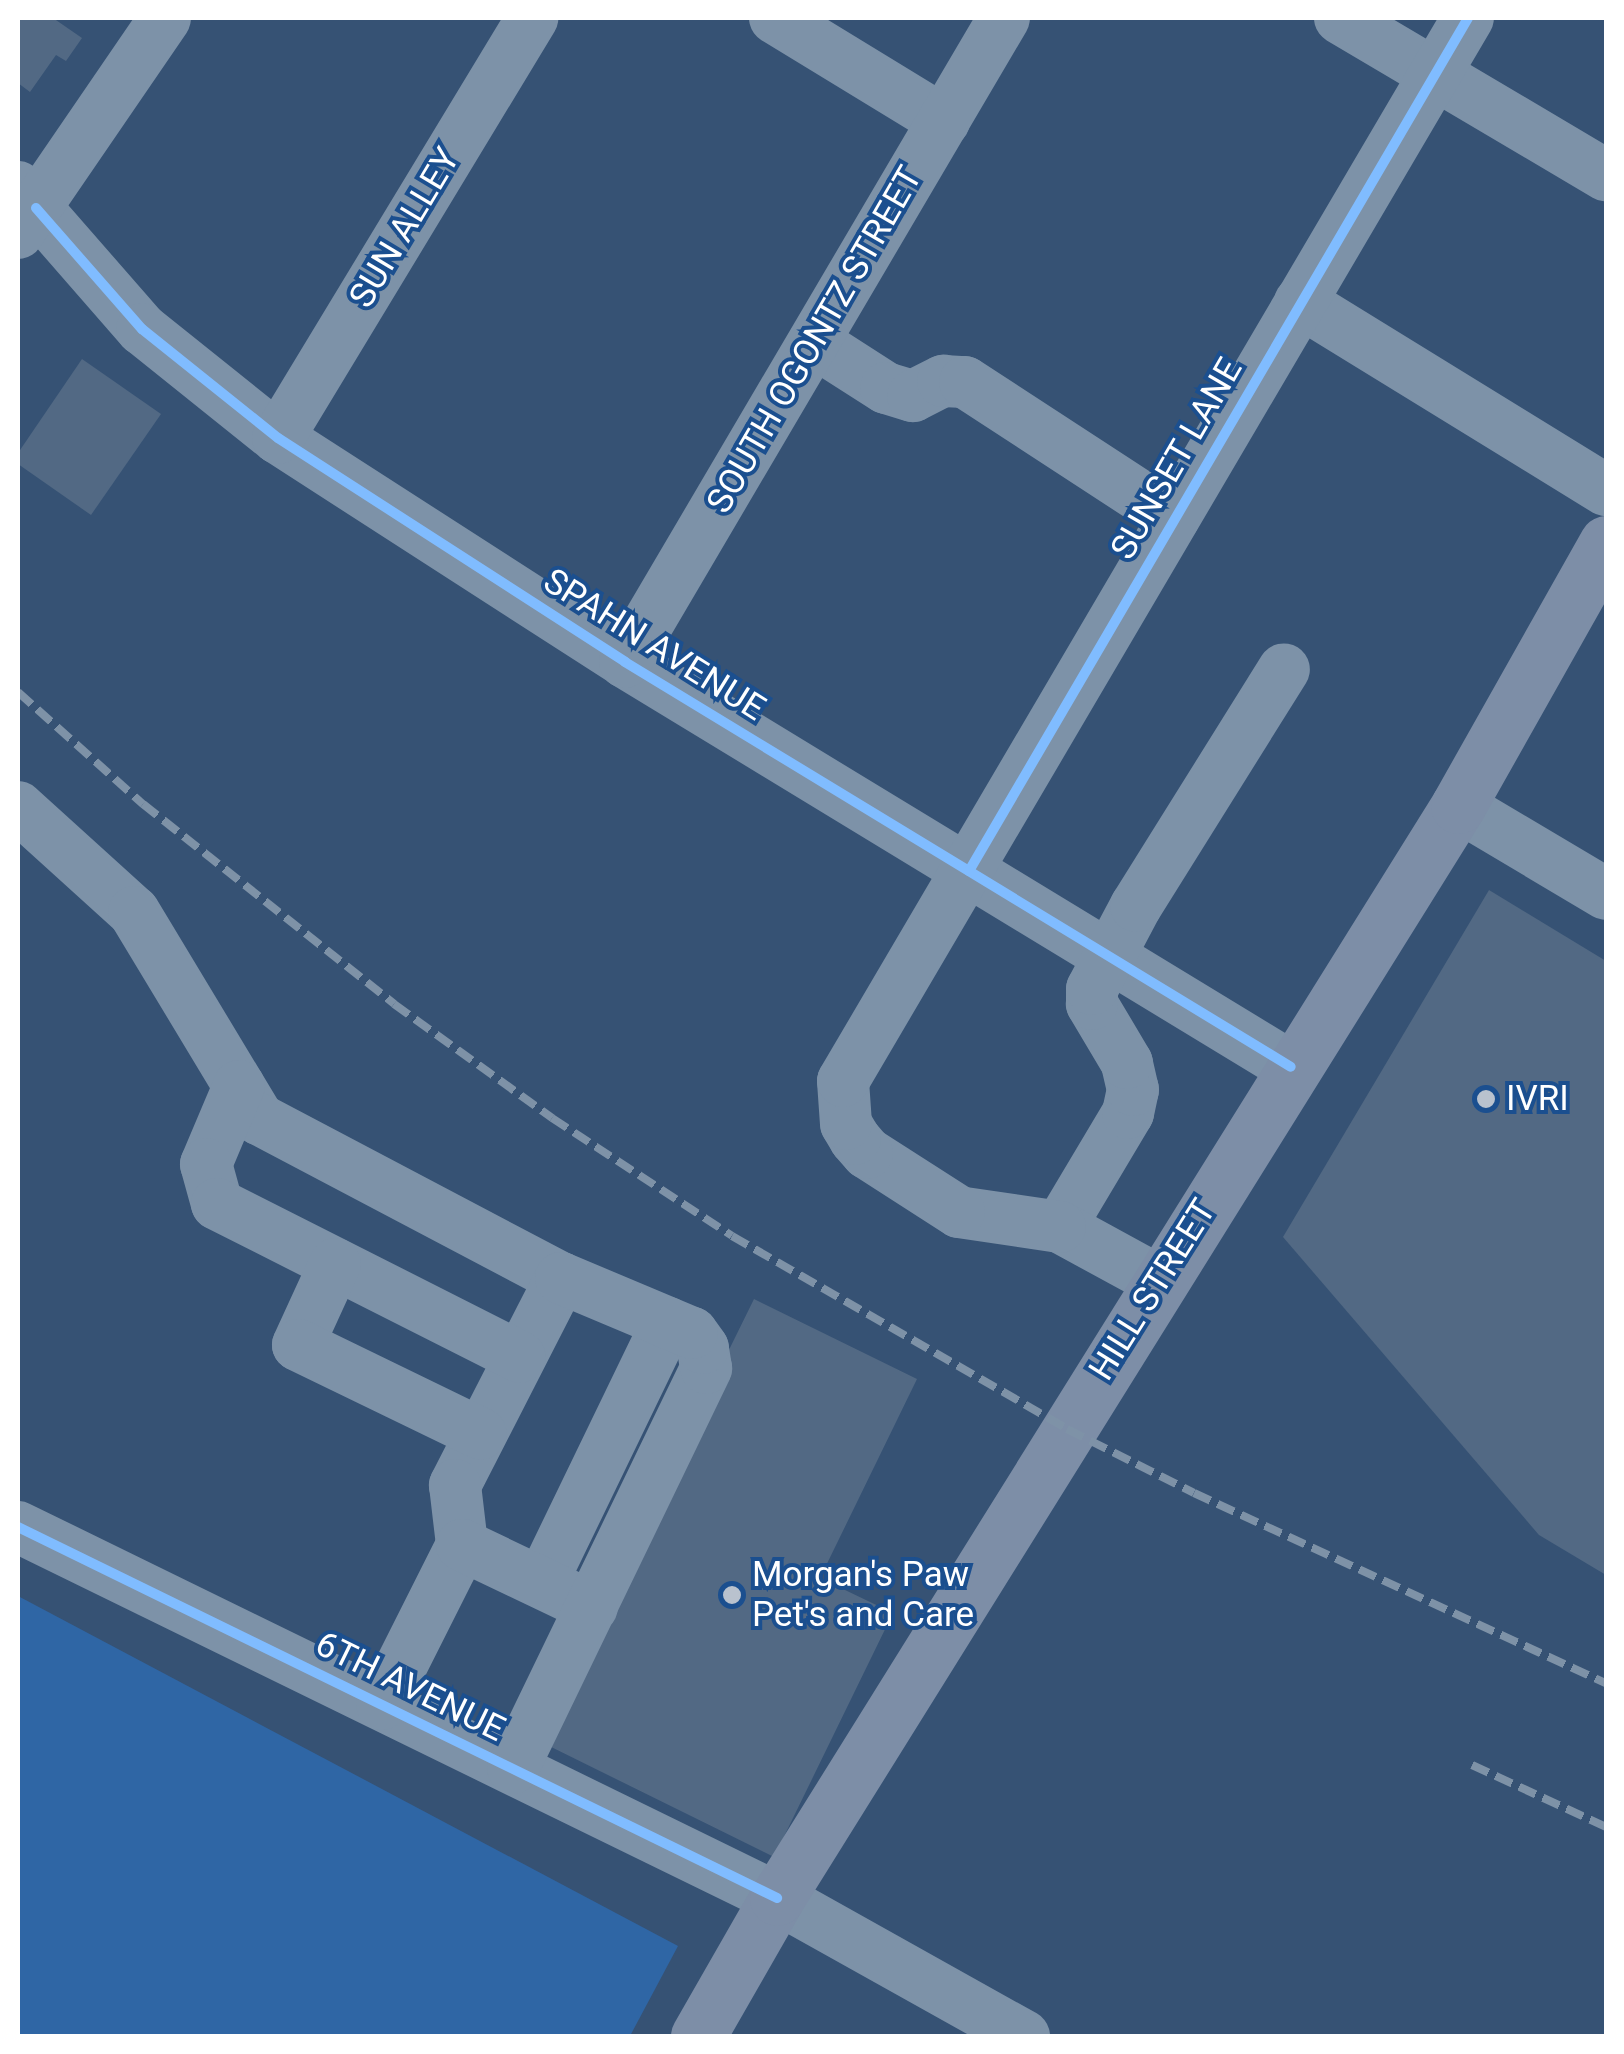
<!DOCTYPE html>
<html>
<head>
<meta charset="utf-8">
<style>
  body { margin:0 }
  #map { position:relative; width:1624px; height:2054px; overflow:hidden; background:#365274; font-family:Roboto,sans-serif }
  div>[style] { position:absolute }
  .green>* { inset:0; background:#2f66a5 }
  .building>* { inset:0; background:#526984 }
  .minor>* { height:52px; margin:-26px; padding:0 26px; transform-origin:26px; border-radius:26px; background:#7d92a8 }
  .major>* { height:55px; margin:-27.5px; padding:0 27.5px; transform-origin:27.5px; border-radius:27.5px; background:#7d8ea7 }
  .rail>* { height:8px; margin-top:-4px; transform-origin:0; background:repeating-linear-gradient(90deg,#7e92a7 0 18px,transparent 0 26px) }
  .cycleway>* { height:10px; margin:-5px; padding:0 5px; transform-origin:5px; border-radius:5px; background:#80bcff }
  .dots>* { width:28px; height:28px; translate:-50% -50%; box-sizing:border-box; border:5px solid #1b4f8f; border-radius:50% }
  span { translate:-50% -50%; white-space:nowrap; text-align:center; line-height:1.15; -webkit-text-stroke:8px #1b4f8f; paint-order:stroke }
  .street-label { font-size:35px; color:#fff }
  .poi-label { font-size:35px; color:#fff }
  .left { translate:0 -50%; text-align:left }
  .frame { position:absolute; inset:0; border:20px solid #fff; pointer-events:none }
</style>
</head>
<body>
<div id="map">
  <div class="green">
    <i style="clip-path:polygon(18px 1596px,678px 1946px,630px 2036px,18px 2036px)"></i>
  </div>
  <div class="building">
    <i style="clip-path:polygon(18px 18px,53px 18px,82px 38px,66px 61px,56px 55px,30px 92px,18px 83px)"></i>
    <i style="clip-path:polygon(82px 359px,161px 414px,91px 515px,18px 464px,18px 453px)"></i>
    <i style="clip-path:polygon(1489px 890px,1606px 961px,1606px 1575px,1539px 1535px,1283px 1237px)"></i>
    <i style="clip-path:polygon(754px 1299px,917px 1379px,820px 1578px,893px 1613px,774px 1857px,537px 1740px)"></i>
  </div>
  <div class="minor">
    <i style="left:775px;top:18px;width:198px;rotate:31.4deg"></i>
    <i style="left:1340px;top:18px;width:309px;rotate:30.6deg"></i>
    <i style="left:18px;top:187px;width:189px;rotate:48.9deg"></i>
    <i style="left:142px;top:329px;width:174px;rotate:38.7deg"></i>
    <i style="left:278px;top:438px;width:413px;rotate:32.8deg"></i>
    <i style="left:625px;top:662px;width:779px;rotate:31.3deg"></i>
    <i style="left:18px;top:233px;width:260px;rotate:-55.6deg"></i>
    <i style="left:1300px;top:302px;width:359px;rotate:31.6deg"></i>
    <i style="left:814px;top:342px;width:85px;rotate:32.6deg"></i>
    <i style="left:886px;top:388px;width:28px;rotate:17deg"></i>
    <i style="left:913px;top:396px;width:34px;rotate:-27deg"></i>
    <i style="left:943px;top:381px;width:22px;rotate:3deg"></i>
    <i style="left:965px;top:382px;width:249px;rotate:33.1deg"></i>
    <i style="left:278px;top:438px;width:491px;rotate:-58.8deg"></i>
    <i style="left:625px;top:662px;width:747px;rotate:-59.52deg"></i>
    <i style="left:1458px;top:806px;width:172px;rotate:30.7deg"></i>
    <i style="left:18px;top:807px;width:156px;rotate:42.2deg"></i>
    <i style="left:134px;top:912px;width:242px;rotate:58.9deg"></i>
    <i style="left:259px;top:1119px;width:341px;rotate:27.8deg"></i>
    <i style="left:561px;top:1278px;width:233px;rotate:117.1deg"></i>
    <i style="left:455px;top:1485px;width:60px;rotate:83.3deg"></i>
    <i style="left:239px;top:1086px;width:85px;rotate:112.9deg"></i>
    <i style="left:206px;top:1164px;width:41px;rotate:74.6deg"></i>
    <i style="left:217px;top:1204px;width:339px;rotate:26.8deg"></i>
    <i style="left:1060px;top:1227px;width:133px;rotate:-59.2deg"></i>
    <i style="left:1128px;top:1113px;width:24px;rotate:-78deg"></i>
    <i style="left:1133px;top:1090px;width:28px;rotate:-103deg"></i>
    <i style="left:1127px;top:1063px;width:69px;rotate:-120.7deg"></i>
    <i style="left:1092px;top:1004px;width:15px;rotate:-90deg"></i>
    <i style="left:1092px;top:989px;width:94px;rotate:-62.1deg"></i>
    <i style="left:1136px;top:906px;width:279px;rotate:-58deg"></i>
    <i style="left:335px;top:1264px;width:89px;rotate:114.6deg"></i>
    <i style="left:298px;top:1345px;width:203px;rotate:25.9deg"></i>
    <i style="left:1159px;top:1281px;width:113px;rotate:-151.4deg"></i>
    <i style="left:1060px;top:1227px;width:102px;rotate:-171.6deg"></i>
    <i style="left:959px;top:1212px;width:109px;rotate:-147.3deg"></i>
    <i style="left:867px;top:1153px;width:18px;rotate:-131deg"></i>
    <i style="left:855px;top:1139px;width:17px;rotate:-121deg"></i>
    <i style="left:846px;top:1124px;width:43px;rotate:-94deg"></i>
    <i style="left:843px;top:1081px;width:1233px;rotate:-59.55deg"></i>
    <i style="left:18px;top:1527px;width:845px;rotate:26.05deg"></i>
    <i style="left:777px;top:1898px;width:283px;rotate:29.2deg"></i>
    <i style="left:542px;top:1582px;width:288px;rotate:-64.2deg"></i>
    <i style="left:382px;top:1704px;width:178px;rotate:-63.3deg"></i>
    <i style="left:462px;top:1545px;width:144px;rotate:25.5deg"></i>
    <i style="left:513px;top:1768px;width:444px;rotate:-64.2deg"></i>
    <i style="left:706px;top:1368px;width:20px;rotate:-99deg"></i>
    <i style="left:703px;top:1348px;width:19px;rotate:-126deg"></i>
    <i style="left:692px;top:1333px;width:142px;rotate:-157.2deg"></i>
  </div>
  <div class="major">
    <i style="left:698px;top:2036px;width:159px;rotate:-60.2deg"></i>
    <i style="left:777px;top:1898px;width:1287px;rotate:-58.05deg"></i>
    <i style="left:1458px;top:806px;width:302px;rotate:-60.6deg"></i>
  </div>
  <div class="rail">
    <i style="left:18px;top:692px;width:168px;rotate:41.9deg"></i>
    <i style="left:143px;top:804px;width:321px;rotate:38.5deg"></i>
    <i style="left:394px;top:1004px;width:195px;rotate:35.8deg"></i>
    <i style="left:552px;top:1118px;width:215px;rotate:33.2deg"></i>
    <i style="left:732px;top:1236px;width:387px;rotate:29.9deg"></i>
    <i style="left:1067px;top:1429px;width:142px;rotate:26.7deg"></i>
    <i style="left:1194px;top:1493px;width:454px;rotate:24.8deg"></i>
    <i style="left:1472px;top:1765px;width:148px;rotate:24.8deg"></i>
  </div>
  <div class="cycleway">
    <i style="left:36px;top:208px;width:161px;rotate:48.8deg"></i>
    <i style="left:142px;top:329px;width:174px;rotate:38.7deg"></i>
    <i style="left:278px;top:438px;width:413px;rotate:32.8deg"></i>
    <i style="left:625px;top:662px;width:779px;rotate:31.3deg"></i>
    <i style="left:969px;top:871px;width:988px;rotate:-59.67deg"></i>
    <i style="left:18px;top:1527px;width:845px;rotate:26.05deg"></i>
  </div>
  <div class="dots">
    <i style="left:1486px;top:1099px;background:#b9c2ce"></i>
    <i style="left:732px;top:1595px;background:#b9c2ce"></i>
  </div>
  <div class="street-label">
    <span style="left:405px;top:228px;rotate:-59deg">SUN ALLEY</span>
    <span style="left:815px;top:340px;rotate:-60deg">SOUTH OGONTZ STREET</span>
    <span style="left:1177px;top:459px;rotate:-60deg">SUNSET LANE</span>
    <span style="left:654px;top:645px;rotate:32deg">SPAHN AVENUE</span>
    <span style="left:1153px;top:1290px;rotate:-58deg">HILL STREET</span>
    <span style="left:410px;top:1687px;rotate:26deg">6TH AVENUE</span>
  </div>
  <div class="poi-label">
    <span class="left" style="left:1506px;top:1099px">IVRI</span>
    <span class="left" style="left:752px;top:1595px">Morgan's Paw<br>Pet's and Care</span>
  </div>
  <div class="frame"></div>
</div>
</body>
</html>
